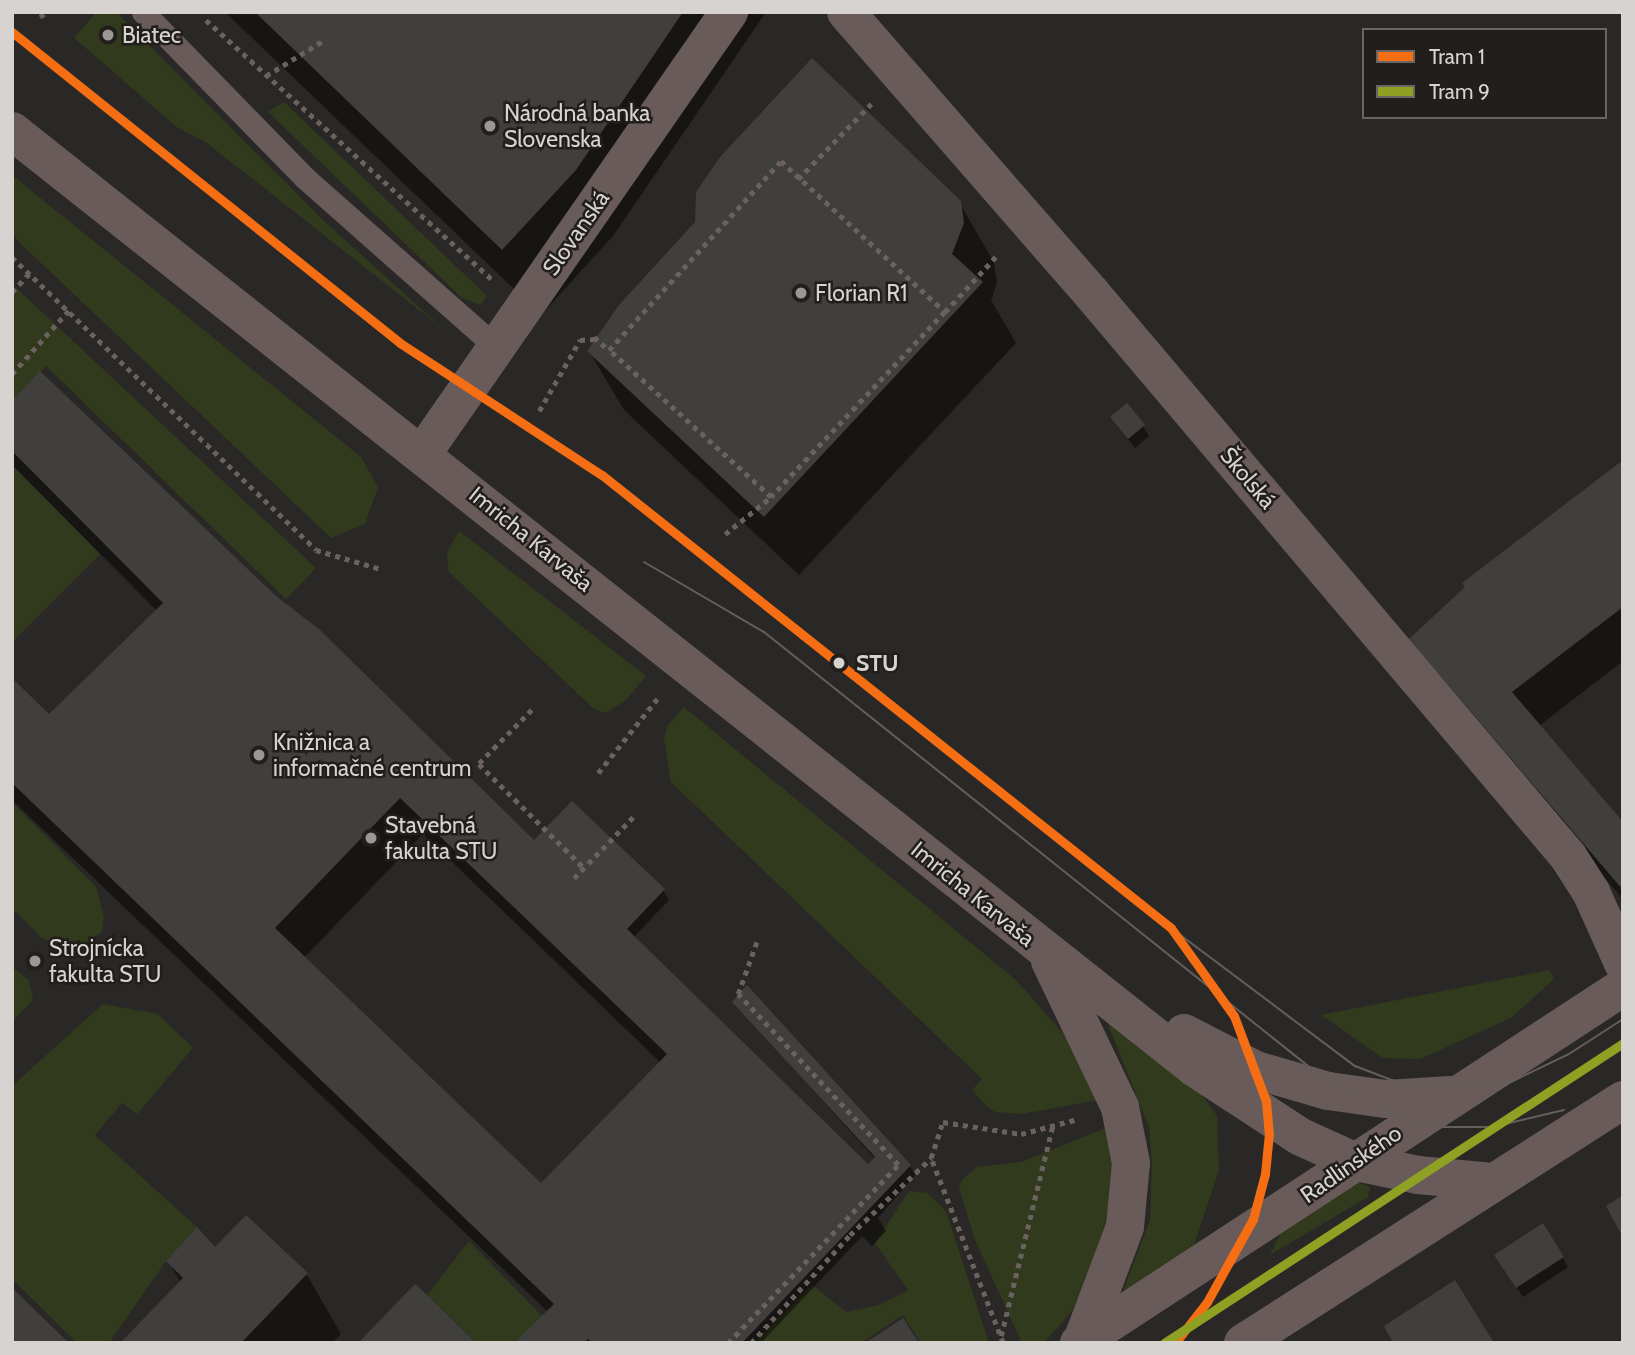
<!DOCTYPE html>
<html>
<head>
<meta charset="utf-8">
<style>
  body { margin:0 }
  #map { position:relative; width:1635px; height:1355px; overflow:hidden; background:#2a2826; font-family:Cabin,sans-serif }
  div>[style] { position:absolute }
  .green>* { inset:0; background:#313a1c }
  .shadow>* { inset:0; background:#0007 }
  .building>* { inset:0; background:#403f3e }
  .path>* { height:4.5px; margin-top:-2.25px; transform-origin:0; background:repeating-linear-gradient(90deg,#6b615f 0 5px,transparent 0 10px) }
  .service>* { height:23px; margin:-11.5px; padding:0 11.5px; transform-origin:11.5px; border-radius:11.5px; background:#685b59 }
  .minor>* { height:38px; margin:-19px; padding:0 19px; transform-origin:19px; border-radius:19px; background:#685b59 }
  .tram>* { height:2px; margin:-1px; padding:0 1px; transform-origin:1px; border-radius:1px; background:#665e5c }
  .tram-1>* { height:9px; margin:-4.5px; padding:0 4.5px; transform-origin:4.5px; border-radius:4.5px; background:#f66e13 }
  .tram-2>* { height:9px; margin:-4.5px; padding:0 4.5px; transform-origin:4.5px; border-radius:4.5px; background:#8ea122 }
  .dots>* { width:19px; height:19px; translate:-50% -50%; box-sizing:border-box; border:4px solid #221e1b; border-radius:50% }
  span { translate:-50% -50%; white-space:nowrap; text-align:center; line-height:1.15; -webkit-text-stroke:5px #221e1b; paint-order:stroke }
  .poi-label { font-size:23px; color:#d6d3d1 }
  .left { translate:0 -50%; text-align:left }
  .street-label { font-size:23px; color:#d6d3d1 }
  .stop-label { font-size:23px; color:#d6d3d1; font-weight:700 }
  .frame { position:absolute; inset:0; border:14px solid #d6d3d1; pointer-events:none }
  .legend { position:absolute; left:1362px; top:28px; width:245px; height:91px; box-sizing:border-box; background:#221e1b; border:2px solid #6a6664; margin:0; padding:9px 12px; list-style:none; font-size:21px; color:#d6d3d1 }
  .legend li { display:flex; align-items:center; gap:14px; height:35px }
  .legend b { width:35px; border:2px solid #6a6664 }
</style>
</head>
<body>
<div id="map">
  <div class="green">
    <i style="clip-path:polygon(97px 12px,116px 12px,323px 220px,442px 328px,207px 143px,177px 127px,74px 38px)"></i>
    <i style="clip-path:polygon(284px 102px,487px 296px,481px 305px,462px 298px,268px 112px)"></i>
    <i style="clip-path:polygon(12px 175px,361px 457px,378px 487px,365px 524px,331px 538px,21px 244px,12px 233px)"></i>
    <i style="clip-path:polygon(12px 284px,316px 568px,286px 599px,46px 366px,12px 401px)"></i>
    <i style="clip-path:polygon(12px 464px,100px 554px,12px 642px)"></i>
    <i style="clip-path:polygon(459px 531px,646px 676px,627px 699px,606px 713px,594px 709px,449px 572px,447px 553px)"></i>
    <i style="clip-path:polygon(684px 707px,1016px 980px,1074px 1046px,1100px 1100px,1021px 1114px,995px 1112px,986px 1106px,972px 1090px,982px 1079px,671px 782px,664px 738px,668px 725px)"></i>
    <i style="clip-path:polygon(12px 802px,96px 887px,104px 917px,102px 932px,76px 950px,43px 939px,12px 908px)"></i>
    <i style="clip-path:polygon(12px 967px,29px 980px,33px 1000px,12px 1022px)"></i>
    <i style="clip-path:polygon(1549px 970px,1554px 979px,1511px 1018px,1420px 1059px,1383px 1058px,1321px 1015px)"></i>
    <i style="clip-path:polygon(103px 1004px,158px 1014px,193px 1048px,137px 1114px,122px 1103px,95px 1135px,197px 1227px,166px 1261px,109px 1343px,77px 1343px,12px 1279px,12px 1086px)"></i>
    <i style="clip-path:polygon(1107px 1022px,1200px 1092px,1217px 1116px,1219px 1170px,1190px 1257px,1119px 1302px,1150px 1220px,1152px 1165px,1149px 1127px)"></i>
    <i style="clip-path:polygon(1106px 1128px,1115px 1147px,1115px 1215px,1072px 1311px,1044px 1343px,1022px 1343px,975px 1240px,959px 1188px,963px 1179px,977px 1167px,1021px 1162px)"></i>
    <i style="clip-path:polygon(1358px 1182px,1370px 1187px,1368px 1197px,1270px 1255px,1280px 1234px)"></i>
    <i style="clip-path:polygon(909px 1191px,927px 1193px,946px 1211px,989px 1343px,921px 1343px,903px 1315px,861px 1343px,754px 1343px,812px 1285px,847px 1312px,879px 1305px,908px 1290px,875px 1243px)"></i>
    <i style="clip-path:polygon(469px 1241px,542px 1316px,514px 1343px,476px 1343px,427px 1295px)"></i>
  </div>
  <div class="shadow">
    <i style="clip-path:polygon(225px 12px,766px 12px,613px 236px,541px 315px)"></i>
    <i style="clip-path:polygon(959px 202px,994px 262px,997px 283px,991px 300px,1016px 343px,799px 575px,624px 410px,589px 351px,696px 223px)"></i>
    <i style="clip-path:polygon(evenodd,12px 403px,535px 842px,663px 890px,669px 900px,633px 938px,867px 1165px,876px 1160px,734px 1002px,910px 1166px,915px 1175px,878px 1218px,886px 1231px,872px 1246px,862px 1236px,761px 1343px,517px 1343px,548px 1312px,12px 800px,12px 681px,49px 717px,157px 611px,12px 465px,12px 403px,423px 834px,661px 1063px,541px 1186px,304px 958px,423px 834px)"></i>
    <i style="clip-path:polygon(1143px 426px,1149px 436px,1135px 448px,1118px 427px)"></i>
    <i style="clip-path:polygon(1623px 462px,1623px 661px,1539px 726px,1623px 824px,1623px 899px,1433px 677px)"></i>
    <i style="clip-path:polygon(246px 1217px,307px 1275px,341px 1334px,332px 1343px,125px 1343px,181px 1283px,168px 1261px,215px 1249px)"></i>
    <i style="clip-path:polygon(1563px 1258px,1568px 1267px,1523px 1297px,1502px 1265px)"></i>
  </div>
  <div class="building">
    <i style="clip-path:polygon(255px 12px,683px 12px,576px 170px,502px 250px)"></i>
    <i style="clip-path:polygon(812px 58px,961px 201px,964px 223px,952px 254px,983px 282px,764px 517px,587px 351px,619px 305px,695px 222px,696px 192px,720px 157px)"></i>
    <i style="clip-path:polygon(evenodd,40px 371px,276px 596px,320px 630px,534px 840px,572px 801px,665px 889px,627px 929px,868px 1164px,875px 1157px,732px 1002px,747px 985px,911px 1165px,742px 1343px,592px 1343px,588px 1339px,584px 1343px,514px 1343px,554px 1304px,12px 783px,12px 678px,49px 714px,163px 603px,12px 451px,12px 401px,40px 371px,400px 798px,667px 1054px,541px 1183px,275px 928px,400px 798px)"></i>
    <i style="clip-path:polygon(1127px 403px,1145px 425px,1128px 439px,1110px 417px)"></i>
    <i style="clip-path:polygon(1623px 460px,1623px 607px,1512px 692px,1623px 822px,1623px 890px,1409px 639px,1465px 587px,1462px 583px)"></i>
    <i style="clip-path:polygon(1623px 1195px,1623px 1238px,1606px 1206px)"></i>
    <i style="clip-path:polygon(246px 1215px,308px 1273px,241px 1343px,120px 1343px,183px 1278px,166px 1261px,197px 1227px,215px 1247px)"></i>
    <i style="clip-path:polygon(1543px 1223px,1564px 1257px,1516px 1288px,1494px 1255px)"></i>
    <i style="clip-path:polygon(1455px 1280px,1494px 1343px,1393px 1343px,1384px 1326px)"></i>
    <i style="clip-path:polygon(415px 1284px,427px 1295px,476px 1343px,358px 1343px)"></i>
    <i style="clip-path:polygon(12px 1288px,69px 1343px,12px 1343px)"></i>
    <i style="clip-path:polygon(903px 1318px,919px 1343px,865px 1343px)"></i>
  </div>
  <div class="path">
    <i style="left:40px;top:17px;width:8px;rotate:-40deg"></i>
    <i style="left:206px;top:20px;width:387px;rotate:42.2deg"></i>
    <i style="left:266px;top:76px;width:70px;rotate:-31.7deg"></i>
    <i style="left:781px;top:161px;width:223px;rotate:42.6deg"></i>
    <i style="left:945px;top:312px;width:254px;rotate:133.2deg"></i>
    <i style="left:771px;top:497px;width:219px;rotate:-137.8deg"></i>
    <i style="left:609px;top:350px;width:256px;rotate:-47.7deg"></i>
    <i style="left:798px;top:179px;width:105px;rotate:-45.8deg"></i>
    <i style="left:12px;top:257px;width:422px;rotate:43.9deg"></i>
    <i style="left:316px;top:550px;width:68px;rotate:16.3deg"></i>
    <i style="left:12px;top:292px;width:26px;rotate:-47deg"></i>
    <i style="left:945px;top:312px;width:80px;rotate:-47.5deg"></i>
    <i style="left:594px;top:337px;width:20px;rotate:41deg"></i>
    <i style="left:12px;top:374px;width:86px;rotate:-48.3deg"></i>
    <i style="left:539px;top:411px;width:82px;rotate:-60deg"></i>
    <i style="left:580px;top:340px;width:15px;rotate:-4deg"></i>
    <i style="left:725px;top:534px;width:59px;rotate:-38.8deg"></i>
    <i style="left:532px;top:710px;width:76px;rotate:134.5deg"></i>
    <i style="left:479px;top:764px;width:146px;rotate:44.7deg"></i>
    <i style="left:598px;top:773px;width:95px;rotate:-51.4deg"></i>
    <i style="left:574px;top:878px;width:88px;rotate:-45.9deg"></i>
    <i style="left:1001px;top:1336px;width:217px;rotate:-76.2deg"></i>
    <i style="left:728px;top:1343px;width:246px;rotate:-46.3deg"></i>
    <i style="left:898px;top:1165px;width:234px;rotate:-133.1deg"></i>
    <i style="left:738px;top:994px;width:59px;rotate:-70.3deg"></i>
    <i style="left:751px;top:1343px;width:147px;rotate:-47.5deg"></i>
    <i style="left:850px;top:1235px;width:112px;rotate:-43.5deg"></i>
    <i style="left:1003px;top:1343px;width:199px;rotate:-111.3deg"></i>
    <i style="left:931px;top:1158px;width:38px;rotate:-72deg"></i>
    <i style="left:943px;top:1122px;width:79px;rotate:8.7deg"></i>
    <i style="left:1021px;top:1134px;width:59px;rotate:-14.7deg"></i>
  </div>
  <div class="service">
    <i style="left:143px;top:12px;width:232px;rotate:45.7deg"></i>
    <i style="left:305px;top:178px;width:255px;rotate:41.5deg"></i>
  </div>
  <div class="minor">
    <i style="left:846px;top:12px;width:374px;rotate:48.9deg"></i>
    <i style="left:1092px;top:294px;width:736px;rotate:49.74deg"></i>
    <i style="left:1568px;top:856px;width:43px;rotate:57.4deg"></i>
    <i style="left:1591px;top:892px;width:78px;rotate:65.7deg"></i>
    <i style="left:12px;top:131px;width:1509px;rotate:38.38deg"></i>
    <i style="left:1195px;top:1068px;width:126px;rotate:33.1deg"></i>
    <i style="left:1301px;top:1137px;width:60px;rotate:24.4deg"></i>
    <i style="left:1356px;top:1162px;width:63px;rotate:11.8deg"></i>
    <i style="left:1418px;top:1175px;width:75px;rotate:5.3deg"></i>
    <i style="left:423px;top:453px;width:537px;rotate:-55.24deg"></i>
    <i style="left:1050px;top:961px;width:162px;rotate:64.4deg"></i>
    <i style="left:1120px;top:1107px;width:57px;rotate:78.9deg"></i>
    <i style="left:1131px;top:1163px;width:64px;rotate:95.4deg"></i>
    <i style="left:1125px;top:1227px;width:122px;rotate:110.7deg"></i>
    <i style="left:1184px;top:1033px;width:81px;rotate:27.2deg"></i>
    <i style="left:1256px;top:1070px;width:75px;rotate:16.3deg"></i>
    <i style="left:1328px;top:1091px;width:59px;rotate:7.9deg"></i>
    <i style="left:1386px;top:1099px;width:64px;rotate:-3.6deg"></i>
    <i style="left:1079px;top:1343px;width:650px;rotate:-33.2deg"></i>
    <i style="left:1243px;top:1343px;width:451px;rotate:-32.6deg"></i>
  </div>
  <div class="tram">
    <i style="left:644px;top:562px;width:139px;rotate:30.3deg"></i>
    <i style="left:764px;top:632px;width:715px;rotate:38.58deg"></i>
    <i style="left:1323px;top:1078px;width:64px;rotate:30.2deg"></i>
    <i style="left:1378px;top:1110px;width:61px;rotate:16.1deg"></i>
    <i style="left:1437px;top:1127px;width:56px"></i>
    <i style="left:1493px;top:1127px;width:73px;rotate:-13.5deg"></i>
    <i style="left:1171px;top:928px;width:230px;rotate:36.9deg"></i>
    <i style="left:1355px;top:1066px;width:42px;rotate:21deg"></i>
    <i style="left:1394px;top:1081px;width:37px;rotate:11deg"></i>
    <i style="left:1430px;top:1088px;width:81px;rotate:-4.2deg"></i>
    <i style="left:1511px;top:1082px;width:64px;rotate:-25.8deg"></i>
    <i style="left:1569px;top:1054px;width:64px;rotate:-32.9deg"></i>
  </div>
  <div class="tram-1">
    <i style="left:12px;top:32px;width:497px;rotate:38.7deg"></i>
    <i style="left:400px;top:343px;width:241px;rotate:33.2deg"></i>
    <i style="left:602px;top:475px;width:727px;rotate:38.52deg"></i>
    <i style="left:1171px;top:928px;width:108px;rotate:54.4deg"></i>
    <i style="left:1234px;top:1016px;width:91px;rotate:69.4deg"></i>
    <i style="left:1266px;top:1101px;width:32px;rotate:85deg"></i>
    <i style="left:1269px;top:1133px;width:41px;rotate:95.6deg"></i>
    <i style="left:1265px;top:1174px;width:47px;rotate:104.9deg"></i>
    <i style="left:1253px;top:1219px;width:95px;rotate:119deg"></i>
    <i style="left:1207px;top:1302px;width:52px;rotate:128deg"></i>
  </div>
  <div class="tram-2">
    <i style="left:1164px;top:1343px;width:548px;rotate:-33.17deg"></i>
  </div>
  <div class="dots">
    <i style="left:108px;top:35px;background:#9a9795"></i>
    <i style="left:490px;top:126px;background:#9a9795"></i>
    <i style="left:801px;top:293px;background:#9a9795"></i>
    <i style="left:839px;top:663px;background:#d6d3d1"></i>
    <i style="left:259px;top:755px;background:#9a9795"></i>
    <i style="left:371px;top:838px;background:#9a9795"></i>
    <i style="left:35px;top:961px;background:#9a9795"></i>
  </div>
  <div class="poi-label">
    <span class="left" style="left:122px;top:35px">Biatec</span>
    <span class="left" style="left:504px;top:126px">Národná banka<br>Slovenska</span>
    <span class="left" style="left:815px;top:293px">Florian R1</span>
    <span class="left" style="left:273px;top:755px">Knižnica a<br>informačné centrum</span>
    <span class="left" style="left:385px;top:838px">Stavebná<br>fakulta STU</span>
    <span class="left" style="left:49px;top:961px">Strojnícka<br>fakulta STU</span>
  </div>
  <div class="street-label">
    <span style="left:576px;top:233px;rotate:-55deg">Slovanská</span>
    <span style="left:1248px;top:478px;rotate:50deg">Školská</span>
    <span style="left:531px;top:539px;rotate:39deg">Imricha Karvaša</span>
    <span style="left:973px;top:894px;rotate:39deg">Imricha Karvaša</span>
    <span style="left:1351px;top:1164px;rotate:-35deg">Radlinského</span>
  </div>
  <div class="stop-label">
    <span class="left" style="left:856px;top:663px">STU</span>
  </div>
  <div class="frame"></div>
  <ul class="legend">
  <li><b style="height:9px;background:#f66e13"></b>Tram 1</li>
  <li><b style="height:9px;background:#8ea122"></b>Tram 9</li>
  </ul>
</div>
</body>
</html>
